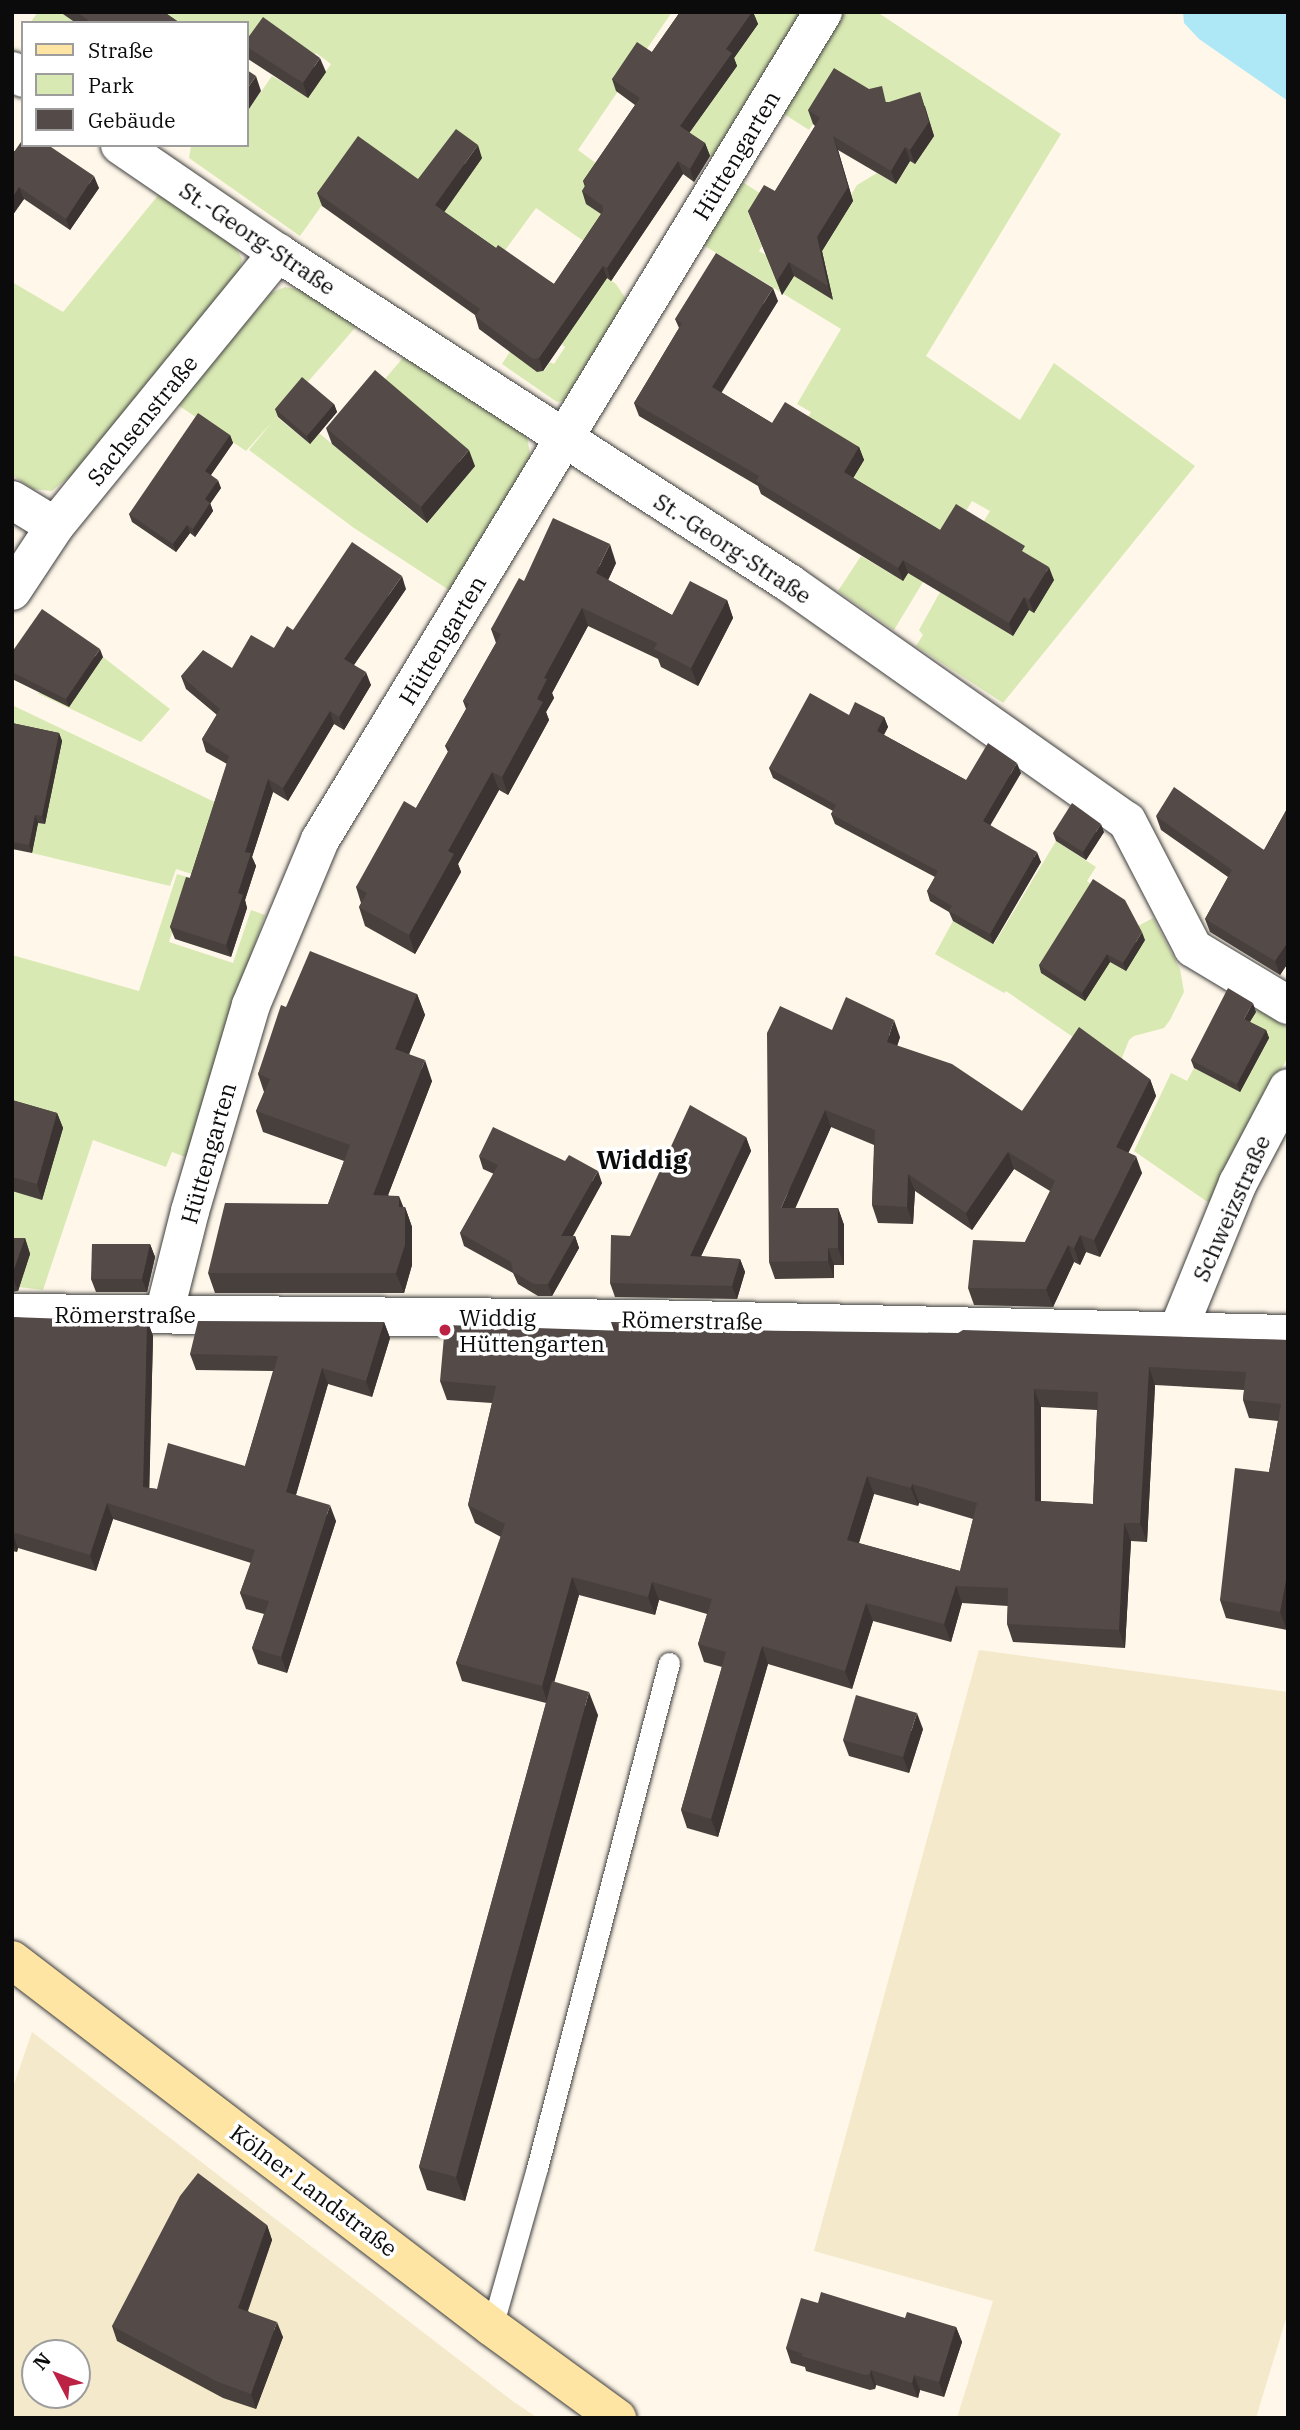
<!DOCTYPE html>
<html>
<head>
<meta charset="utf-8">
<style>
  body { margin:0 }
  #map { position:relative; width:1300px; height:2430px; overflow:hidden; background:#fff7e9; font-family:"IBM Plex Serif",serif }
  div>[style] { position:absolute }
  .farmland>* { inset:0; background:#f4e9ca }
  .green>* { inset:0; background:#d9e9b3 }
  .water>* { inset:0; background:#aee8f7 }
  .roads { filter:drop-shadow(0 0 2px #3e3e3e) drop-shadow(0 0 2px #3e3e3e) }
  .service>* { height:21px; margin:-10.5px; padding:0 10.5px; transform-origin:10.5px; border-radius:10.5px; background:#fff }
  .minor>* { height:38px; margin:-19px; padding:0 19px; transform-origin:19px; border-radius:19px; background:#fff }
  .secondary>* { height:38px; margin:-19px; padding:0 19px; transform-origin:19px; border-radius:19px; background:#ffe5a4 }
  .wall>* { inset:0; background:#48403d }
  .shaded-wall>* { inset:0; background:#3b3432 }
  .building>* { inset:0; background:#544a47 }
  .dots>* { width:19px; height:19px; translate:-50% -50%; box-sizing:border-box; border:4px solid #fff; border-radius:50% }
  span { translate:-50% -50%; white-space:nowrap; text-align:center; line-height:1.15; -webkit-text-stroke:7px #fff; paint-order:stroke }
  .street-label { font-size:23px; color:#0b0b0b }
  .poi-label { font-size:23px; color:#0b0b0b }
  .left { translate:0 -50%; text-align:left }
  .quarter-label { font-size:26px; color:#0b0b0b; font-weight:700 }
  .frame { position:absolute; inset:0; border:14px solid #0b0b0b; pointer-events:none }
  .legend { position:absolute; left:21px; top:21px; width:228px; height:126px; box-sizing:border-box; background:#fff; border:2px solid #9d9d9d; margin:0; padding:9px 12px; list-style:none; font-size:21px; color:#0b0b0b }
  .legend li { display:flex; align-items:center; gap:14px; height:35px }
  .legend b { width:35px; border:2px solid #9d9d9d }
  .north { position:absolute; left:21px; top:2339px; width:70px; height:70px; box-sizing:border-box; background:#fff; border:2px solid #9d9d9d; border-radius:50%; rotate:312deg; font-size:19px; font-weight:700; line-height:28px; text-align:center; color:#0b0b0b }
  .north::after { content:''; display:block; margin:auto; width:24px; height:32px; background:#bc2244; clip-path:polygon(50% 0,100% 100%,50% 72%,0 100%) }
</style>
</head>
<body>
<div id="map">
  <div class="farmland">
    <i style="clip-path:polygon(979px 1650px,1288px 1692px,1288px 2312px,1256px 2418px,957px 2418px,993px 2301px,814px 2251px)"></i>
    <i style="clip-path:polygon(evenodd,32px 2032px,514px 2402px,538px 2418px,12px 2418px,12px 2090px,32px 2032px,35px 2353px,77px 2353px,77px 2395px,35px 2395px,35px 2353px)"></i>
  </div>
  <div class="green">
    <i style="clip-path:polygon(38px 12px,672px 12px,578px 150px,608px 172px,608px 218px,582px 261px,616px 284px,628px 302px,568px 400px,557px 402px,502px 364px,511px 350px,537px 372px,544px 371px,550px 362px,554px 364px,565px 347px,562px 344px,585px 242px,536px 208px,498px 260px,440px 218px,427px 186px,362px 149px,300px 236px,189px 158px,191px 146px,247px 145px,247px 112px,272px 76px,308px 97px,331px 64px,316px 53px,311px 62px,268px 32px,247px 61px,247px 23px,30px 23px)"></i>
    <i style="clip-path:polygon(741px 12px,803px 12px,714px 159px,662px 123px,731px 62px)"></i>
    <i style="clip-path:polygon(832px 12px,877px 12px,1061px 134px,926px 356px,1020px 420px,1054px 363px,1195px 466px,1003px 703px,916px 646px,923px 635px,919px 630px,940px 592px,1013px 636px,1029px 610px,979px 529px,990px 511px,972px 501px,894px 630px,838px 591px,861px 556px,903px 581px,880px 525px,804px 424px,811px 412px,797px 404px,841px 329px,695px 240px,733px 176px,769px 199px,753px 225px,762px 246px,759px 251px,782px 265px,828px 275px,822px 251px,835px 230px,841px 196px,853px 203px,851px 195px,857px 185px,877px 173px,896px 184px,910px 161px,915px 164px,934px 136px,925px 106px,896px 115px,840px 82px,809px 130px,773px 107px)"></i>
    <i style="clip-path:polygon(160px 193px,234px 245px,242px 259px,239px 273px,74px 473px,52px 491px,33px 489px,12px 475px,12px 282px,63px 312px)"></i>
    <i style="clip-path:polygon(285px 287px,302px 290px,362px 320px,277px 417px,310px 444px,319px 433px,426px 523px,379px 386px,407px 353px,527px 437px,531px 459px,452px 592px,354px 528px,249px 450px,273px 421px,246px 451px,178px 405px,271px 293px)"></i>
    <i style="clip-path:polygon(103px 657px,170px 709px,141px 742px,37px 693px,80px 691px)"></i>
    <i style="clip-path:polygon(12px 705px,221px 805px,198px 876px,176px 869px,170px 886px,32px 853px,38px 823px,12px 731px)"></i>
    <i style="clip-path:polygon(1056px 841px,1096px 867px,1087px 881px,1096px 887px,1110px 962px,1138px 926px,1153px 918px,1180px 969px,1184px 992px,1170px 1020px,1164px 1028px,1134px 1036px,1129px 1040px,1118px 1068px,1006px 991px,1004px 993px,935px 954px,953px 921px,994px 944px)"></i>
    <i style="clip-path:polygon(177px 874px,211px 884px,188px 884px,169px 942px,233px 963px,251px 910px,265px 915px,235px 1000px,193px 1160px,172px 1152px,166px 1167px,93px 1140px,43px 1290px,19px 1287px,12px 1254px,12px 955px,139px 991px)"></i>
    <i style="clip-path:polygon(1245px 1002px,1288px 1028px,1288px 1057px,1235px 1149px,1209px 1203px,1134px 1151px,1171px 1073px,1187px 1081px,1194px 1068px,1240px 1091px,1225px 1016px)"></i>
  </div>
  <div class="water">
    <i style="clip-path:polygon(1183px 12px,1288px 12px,1288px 101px,1199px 39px,1184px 23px)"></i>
  </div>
  <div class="roads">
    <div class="service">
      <i style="left:492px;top:2327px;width:165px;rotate:-74.2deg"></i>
      <i style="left:537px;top:2168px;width:522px;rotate:-75.35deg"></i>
    </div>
    <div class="minor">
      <i style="left:12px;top:71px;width:13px;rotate:32deg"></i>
      <i style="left:120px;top:145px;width:191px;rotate:34.4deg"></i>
      <i style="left:278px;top:253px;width:608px;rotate:32.85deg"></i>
      <i style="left:789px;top:583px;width:413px;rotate:35.2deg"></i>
      <i style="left:1127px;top:821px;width:143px;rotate:62.5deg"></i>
      <i style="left:1193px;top:948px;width:111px;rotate:31deg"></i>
      <i style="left:12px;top:500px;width:50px;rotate:31.2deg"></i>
      <i style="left:12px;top:591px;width:78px;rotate:-56.5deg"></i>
      <i style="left:55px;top:526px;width:353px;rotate:-50.8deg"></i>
      <i style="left:12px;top:1313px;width:635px;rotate:0.54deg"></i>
      <i style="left:647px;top:1319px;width:641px;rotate:1.34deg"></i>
      <i style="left:164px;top:1314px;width:106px;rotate:-75.8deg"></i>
      <i style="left:190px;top:1211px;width:215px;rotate:-73.5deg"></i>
      <i style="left:251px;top:1005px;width:179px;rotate:-67.3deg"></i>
      <i style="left:320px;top:840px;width:969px;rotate:-58.72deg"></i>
      <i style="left:1178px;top:1330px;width:159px;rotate:-67.8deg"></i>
      <i style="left:1238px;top:1183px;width:107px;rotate:-62.2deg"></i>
    </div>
    <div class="secondary">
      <i style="left:12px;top:1960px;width:604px;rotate:37.4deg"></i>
      <i style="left:492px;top:2327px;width:155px;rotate:36.1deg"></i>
    </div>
  </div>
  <div class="wall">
    <i style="clip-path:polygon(60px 12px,164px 12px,180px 23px,76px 23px)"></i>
    <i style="clip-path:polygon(680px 12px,753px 12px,758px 24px,734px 58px,737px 66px,689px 133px,705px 143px,710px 156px,694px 182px,683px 174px,611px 281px,607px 278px,543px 371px,537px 372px,479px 329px,475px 315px,322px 206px,317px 193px,418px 179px,482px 158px,444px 212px,496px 248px,554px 284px,601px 214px,586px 204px,582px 191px,585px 187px,583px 181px,635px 105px,616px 91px,612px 79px,652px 52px)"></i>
    <i style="clip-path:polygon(247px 39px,326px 72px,308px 98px,248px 59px,247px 55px)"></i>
    <i style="clip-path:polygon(887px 102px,925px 106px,934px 136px,915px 164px,910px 161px,896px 184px,838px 150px,853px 201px,822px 251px,833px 300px,794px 276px,782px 295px,748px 211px,775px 191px,815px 126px,813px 124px,808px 110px)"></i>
    <i style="clip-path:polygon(12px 150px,99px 188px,70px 230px,24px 199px,12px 216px)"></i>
    <i style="clip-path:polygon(778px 301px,721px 392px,772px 423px,859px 447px,864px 460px,853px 478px,940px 530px,1028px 555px,1054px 580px,1034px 613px,1029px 610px,1013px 636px,908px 573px,903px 581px,761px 494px,758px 486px,639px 416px,634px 403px,679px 328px,675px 319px)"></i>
    <i style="clip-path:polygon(334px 404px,337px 412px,310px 444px,278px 417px,275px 409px)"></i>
    <i style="clip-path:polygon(326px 428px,475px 466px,427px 523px,332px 444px)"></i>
    <i style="clip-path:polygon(230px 435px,233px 443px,211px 475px,221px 488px,210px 503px,213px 511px,195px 537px,190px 533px,176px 552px,132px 522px,129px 514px)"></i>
    <i style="clip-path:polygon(616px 563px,608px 580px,672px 615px,727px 600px,733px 618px,698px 686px,661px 667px,658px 659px,588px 626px,552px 693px,554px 698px,546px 712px,549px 720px,508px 795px,499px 790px,458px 864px,461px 872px,415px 954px,365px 926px,359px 907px,361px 903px,356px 887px,416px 808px,448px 752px,445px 746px,466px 709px,463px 701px,496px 643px,491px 629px,524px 581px)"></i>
    <i style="clip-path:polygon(406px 589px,354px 665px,371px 685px,344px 730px,334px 724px,288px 801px,273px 792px,252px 857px,256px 866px,245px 900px,247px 908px,231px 957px,175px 939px,170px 927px,190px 878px,227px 764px,206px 752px,202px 739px,217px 715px,186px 689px,181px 676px,232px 668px,274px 648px,293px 630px)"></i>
    <i style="clip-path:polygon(12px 652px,103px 657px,69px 707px,12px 679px)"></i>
    <i style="clip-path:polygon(849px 715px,884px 717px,888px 727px,884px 735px,966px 780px,1021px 773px,990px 825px,1041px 862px,993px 944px,953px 921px,949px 912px,930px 901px,927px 891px,935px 877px,835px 824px,831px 814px,833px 811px,773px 778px,769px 768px)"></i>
    <i style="clip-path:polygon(12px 723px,59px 733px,62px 741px,45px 824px,38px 823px,32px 853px,12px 849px)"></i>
    <i style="clip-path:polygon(1288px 807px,1288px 963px,1280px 975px,1210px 932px,1205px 919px,1228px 877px,1161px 830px,1156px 816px,1264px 850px)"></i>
    <i style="clip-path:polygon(1104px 832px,1086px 860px,1056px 841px,1053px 833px)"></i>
    <i style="clip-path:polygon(1145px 940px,1126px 971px,1110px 962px,1085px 1001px,1041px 973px,1039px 965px)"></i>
    <i style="clip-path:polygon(417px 994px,425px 1015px,409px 1054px,432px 1081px,388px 1195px,403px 1207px,405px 1207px,412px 1227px,412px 1265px,404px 1293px,215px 1293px,208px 1273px,328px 1204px,344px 1161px,263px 1132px,256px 1111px,264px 1092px,258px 1074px,286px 1007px)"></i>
    <i style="clip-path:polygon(1256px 1012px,1250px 1022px,1266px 1030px,1269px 1038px,1240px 1092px,1194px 1068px,1191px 1060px)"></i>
    <i style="clip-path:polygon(832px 1030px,900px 1037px,897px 1046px,1022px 1111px,1150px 1079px,1156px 1096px,1128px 1153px,1142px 1173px,1100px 1257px,1086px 1252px,1080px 1265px,1074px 1262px,1053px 1307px,974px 1305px,968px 1288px,1025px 1242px,1050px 1191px,1014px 1169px,972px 1230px,915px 1191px,913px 1224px,878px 1223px,872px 1205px,874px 1145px,831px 1127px,795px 1208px,838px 1208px,844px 1225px,844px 1265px,834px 1265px,834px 1278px,775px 1279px,769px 1262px)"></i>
    <i style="clip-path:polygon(12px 1100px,57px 1113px,63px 1128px,42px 1200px,12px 1191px)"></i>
    <i style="clip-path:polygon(746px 1137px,751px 1151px,701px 1256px,740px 1259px,745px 1272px,737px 1299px,615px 1297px,610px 1283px,630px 1236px)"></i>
    <i style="clip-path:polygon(479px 1156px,602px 1183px,573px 1236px,575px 1236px,579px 1248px,552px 1296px,538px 1296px,518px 1284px,513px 1273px,464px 1246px,460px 1233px,494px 1174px,483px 1169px)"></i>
    <i style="clip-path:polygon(12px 1238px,25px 1238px,30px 1254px,18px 1291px,12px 1292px)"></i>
    <i style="clip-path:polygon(150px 1244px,155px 1257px,147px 1292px,96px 1292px,91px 1279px)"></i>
    <i style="clip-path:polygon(12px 1317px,89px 1324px,147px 1320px,153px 1336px,149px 1488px,157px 1489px,245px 1466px,273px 1371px,196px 1370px,190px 1354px,384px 1322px,390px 1338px,372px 1397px,328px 1384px,296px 1495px,336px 1521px,287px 1673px,258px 1664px,252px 1648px,264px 1614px,246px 1609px,240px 1593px,251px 1563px,113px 1519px,96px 1571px,18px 1548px,17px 1552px,12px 1551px)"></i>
    <i style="clip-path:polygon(evenodd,611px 1322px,719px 1330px,1288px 1340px,1288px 1625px,1287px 1630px,1226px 1618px,1220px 1600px,1269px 1472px,1278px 1421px,1249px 1418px,1243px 1400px,1244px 1390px,1155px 1385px,1147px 1542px,1131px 1541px,1125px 1648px,1013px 1642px,1007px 1624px,1008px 1606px,962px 1603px,951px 1642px,873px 1621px,852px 1689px,768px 1664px,718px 1837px,687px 1828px,681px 1810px,722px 1667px,704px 1662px,698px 1644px,707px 1614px,659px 1600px,655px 1615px,579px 1595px,554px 1682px,598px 1715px,465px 2201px,427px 2190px,419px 2167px,546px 1703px,462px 1681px,456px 1663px,501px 1537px,475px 1523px,468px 1505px,492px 1403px,447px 1400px,440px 1381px,614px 1331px,611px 1322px,1041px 1407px,1097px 1410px,1093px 1504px,1041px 1501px,1041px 1407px,611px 1322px,874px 1494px,918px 1506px,919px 1503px,973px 1519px,960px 1571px,859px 1543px,874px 1494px)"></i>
    <i style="clip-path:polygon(923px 1729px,909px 1773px,849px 1756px,843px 1740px)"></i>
    <i style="clip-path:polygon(267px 2225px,272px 2240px,248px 2311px,283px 2337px,256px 2409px,223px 2398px,117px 2341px,112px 2326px)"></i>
    <i style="clip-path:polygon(818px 2303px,956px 2327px,962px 2342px,944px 2397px,920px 2390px,918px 2398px,876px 2385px,875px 2389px,870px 2390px,806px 2371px,805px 2367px,791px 2363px,786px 2348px)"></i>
  </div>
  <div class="shaded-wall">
    <i style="clip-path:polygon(752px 12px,753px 12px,758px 24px,734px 58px,737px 66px,685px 139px,680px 126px,726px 49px)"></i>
    <i style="clip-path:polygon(320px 58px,326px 72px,308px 98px,303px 83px)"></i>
    <i style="clip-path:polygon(256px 76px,261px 91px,247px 112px,247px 89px)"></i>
    <i style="clip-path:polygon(920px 92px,934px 136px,915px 164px,910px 150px)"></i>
    <i style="clip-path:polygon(833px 136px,838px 150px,853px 201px,822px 251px,833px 300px,828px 286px,817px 237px)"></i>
    <i style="clip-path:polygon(705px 143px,710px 156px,694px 182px,690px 169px)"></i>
    <i style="clip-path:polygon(478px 145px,482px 158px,440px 218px,435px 205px)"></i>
    <i style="clip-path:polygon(905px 147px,910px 161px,896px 184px,891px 171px)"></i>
    <i style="clip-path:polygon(678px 161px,683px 174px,611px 281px,607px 268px)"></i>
    <i style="clip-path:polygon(94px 176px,99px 188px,70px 230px,66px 219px)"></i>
    <i style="clip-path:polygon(19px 187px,24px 199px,12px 216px,12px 198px)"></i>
    <i style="clip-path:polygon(789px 262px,794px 276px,782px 295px,777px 281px)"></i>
    <i style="clip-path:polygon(603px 266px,607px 278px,543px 371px,539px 358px)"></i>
    <i style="clip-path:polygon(773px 288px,778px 301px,717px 400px,712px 387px)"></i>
    <i style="clip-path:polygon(334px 404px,337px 412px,310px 444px,307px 436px)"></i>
    <i style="clip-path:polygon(230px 435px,233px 443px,208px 479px,205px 471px)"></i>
    <i style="clip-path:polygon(859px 447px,864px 460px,849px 485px,844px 472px)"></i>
    <i style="clip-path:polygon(469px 450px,475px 466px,427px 523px,421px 507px)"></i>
    <i style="clip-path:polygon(218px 480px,221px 488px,208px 507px,205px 499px)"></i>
    <i style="clip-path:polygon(210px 503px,213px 511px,195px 537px,193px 529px)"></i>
    <i style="clip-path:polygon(187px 525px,190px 533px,176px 552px,173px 544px)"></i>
    <i style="clip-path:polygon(610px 544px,616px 563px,603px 591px,596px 573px)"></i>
    <i style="clip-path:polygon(903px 560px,908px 573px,903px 581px,898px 568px)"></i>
    <i style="clip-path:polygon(1049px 567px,1054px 580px,1034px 613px,1029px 600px)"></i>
    <i style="clip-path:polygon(402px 576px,406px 589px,349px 672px,344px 659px)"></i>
    <i style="clip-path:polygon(1024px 597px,1029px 610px,1013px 636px,1009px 623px)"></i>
    <i style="clip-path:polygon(727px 600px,733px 618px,698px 686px,691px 668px)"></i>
    <i style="clip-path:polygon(582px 608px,588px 626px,552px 693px,554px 698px,546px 712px,549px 720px,508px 795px,502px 777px,537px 699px,544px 678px)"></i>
    <i style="clip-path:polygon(100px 649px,103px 657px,69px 707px,66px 699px)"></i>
    <i style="clip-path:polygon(366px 672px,371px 685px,344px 730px,339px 717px)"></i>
    <i style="clip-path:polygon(330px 711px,334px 724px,288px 801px,283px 788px)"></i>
    <i style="clip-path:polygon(884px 717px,888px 727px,880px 741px,877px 731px)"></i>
    <i style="clip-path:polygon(59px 733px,62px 741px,45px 824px,42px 816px)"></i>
    <i style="clip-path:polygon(1017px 763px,1021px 773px,987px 831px,983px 821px)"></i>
    <i style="clip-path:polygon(492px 772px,499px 790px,458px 864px,461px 872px,415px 954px,409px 935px,448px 851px)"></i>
    <i style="clip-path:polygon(268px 779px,273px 792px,252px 857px,256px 866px,245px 900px,247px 908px,231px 957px,226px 945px,238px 893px,245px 852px)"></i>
    <i style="clip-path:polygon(35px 815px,38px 823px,32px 853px,29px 845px)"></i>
    <i style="clip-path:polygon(1101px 824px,1104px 832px,1086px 860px,1083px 852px)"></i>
    <i style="clip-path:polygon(1037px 852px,1041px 862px,993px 944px,990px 934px)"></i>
    <i style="clip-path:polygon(1142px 932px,1145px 940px,1126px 971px,1123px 963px)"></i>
    <i style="clip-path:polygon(1288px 942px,1288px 963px,1280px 975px,1275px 961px)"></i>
    <i style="clip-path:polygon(1107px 954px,1110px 962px,1085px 1001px,1082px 993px)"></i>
    <i style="clip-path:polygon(417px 994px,425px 1015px,403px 1069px,395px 1049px)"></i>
    <i style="clip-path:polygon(1253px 1003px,1256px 1012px,1246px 1027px,1244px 1019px)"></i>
    <i style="clip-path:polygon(894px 1020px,900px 1037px,893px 1059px,887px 1042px)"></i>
    <i style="clip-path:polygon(1266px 1030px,1269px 1038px,1240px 1092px,1237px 1084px)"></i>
    <i style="clip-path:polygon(425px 1060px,432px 1081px,380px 1216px,373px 1195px)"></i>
    <i style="clip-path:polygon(1150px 1079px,1156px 1096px,1123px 1164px,1116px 1147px)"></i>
    <i style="clip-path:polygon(825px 1110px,831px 1127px,788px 1225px,781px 1208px)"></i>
    <i style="clip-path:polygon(57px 1113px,63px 1128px,42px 1200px,37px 1184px)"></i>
    <i style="clip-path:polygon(746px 1137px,751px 1151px,695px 1269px,690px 1256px)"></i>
    <i style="clip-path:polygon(1008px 1152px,1014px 1169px,972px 1230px,966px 1213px)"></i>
    <i style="clip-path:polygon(1136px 1156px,1142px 1173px,1100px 1257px,1094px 1240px)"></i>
    <i style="clip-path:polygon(598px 1171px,602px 1183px,566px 1248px,561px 1236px)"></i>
    <i style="clip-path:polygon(908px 1174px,915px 1191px,913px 1224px,907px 1207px)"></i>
    <i style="clip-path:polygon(399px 1196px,405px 1211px,405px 1207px,412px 1227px,412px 1265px,404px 1293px,396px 1273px)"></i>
    <i style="clip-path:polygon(838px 1208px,844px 1225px,844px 1265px,838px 1248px)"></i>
    <i style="clip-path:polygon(1080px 1235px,1086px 1252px,1080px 1265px,1074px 1248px)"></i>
    <i style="clip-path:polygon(575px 1236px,579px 1248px,552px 1296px,548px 1284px)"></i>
    <i style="clip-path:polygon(25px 1238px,30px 1254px,18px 1291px,12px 1275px)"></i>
    <i style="clip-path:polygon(150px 1244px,155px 1257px,147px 1292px,142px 1279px)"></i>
    <i style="clip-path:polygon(1068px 1245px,1074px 1262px,1053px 1307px,1046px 1289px)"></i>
    <i style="clip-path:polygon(828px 1248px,834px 1265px,834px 1278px,828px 1261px)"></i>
    <i style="clip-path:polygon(740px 1259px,745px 1272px,737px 1299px,732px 1286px)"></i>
    <i style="clip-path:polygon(147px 1320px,153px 1336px,149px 1503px,143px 1487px)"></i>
    <i style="clip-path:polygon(384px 1322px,390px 1338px,372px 1397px,366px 1381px)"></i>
    <i style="clip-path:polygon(1149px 1367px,1155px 1385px,1147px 1542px,1140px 1523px)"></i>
    <i style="clip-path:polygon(322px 1368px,328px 1384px,292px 1508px,286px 1492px)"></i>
    <i style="clip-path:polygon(1034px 1389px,1041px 1407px,1041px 1519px,1035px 1501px)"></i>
    <i style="clip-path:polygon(867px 1476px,874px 1494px,854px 1558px,847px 1540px)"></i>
    <i style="clip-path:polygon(912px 1484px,919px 1503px,918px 1506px,911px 1488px)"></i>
    <i style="clip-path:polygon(107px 1503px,113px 1519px,96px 1571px,90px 1555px)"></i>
    <i style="clip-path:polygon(330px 1505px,336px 1521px,287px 1673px,281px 1657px)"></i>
    <i style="clip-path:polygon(1124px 1523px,1131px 1541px,1125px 1648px,1119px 1630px)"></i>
    <i style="clip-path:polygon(12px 1532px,18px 1548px,17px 1552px,12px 1540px)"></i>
    <i style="clip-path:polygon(572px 1577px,579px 1595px,548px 1704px,542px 1686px)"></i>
    <i style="clip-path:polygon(1286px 1580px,1288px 1584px,1288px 1625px,1287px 1630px,1280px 1612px)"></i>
    <i style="clip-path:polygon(652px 1582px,659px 1600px,655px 1615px,648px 1597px)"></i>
    <i style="clip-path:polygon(956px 1586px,962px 1603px,951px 1642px,944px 1624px)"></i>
    <i style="clip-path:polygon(866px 1603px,873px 1621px,852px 1689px,845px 1671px)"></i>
    <i style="clip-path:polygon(762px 1646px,768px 1664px,718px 1837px,711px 1819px)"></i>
    <i style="clip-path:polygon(589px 1692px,598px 1715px,465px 2201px,456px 2177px)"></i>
    <i style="clip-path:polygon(917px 1713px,923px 1729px,909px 1773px,903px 1757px)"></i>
    <i style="clip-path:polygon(267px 2225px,272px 2240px,243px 2323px,238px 2308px)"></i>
    <i style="clip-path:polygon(277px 2322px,283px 2337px,256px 2409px,251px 2394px)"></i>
    <i style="clip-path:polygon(956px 2327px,962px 2342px,944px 2397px,939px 2382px)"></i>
    <i style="clip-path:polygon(871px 2370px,876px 2385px,875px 2389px,870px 2374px)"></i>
    <i style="clip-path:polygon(914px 2375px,920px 2390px,918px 2398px,912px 2383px)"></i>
  </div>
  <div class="building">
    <i style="clip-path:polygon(77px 12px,164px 12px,180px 23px,92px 23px)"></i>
    <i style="clip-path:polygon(680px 12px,752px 12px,726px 49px,732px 53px,680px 126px,705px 143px,690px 169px,678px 161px,607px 268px,603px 266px,539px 358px,533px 359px,475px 316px,480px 309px,317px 193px,358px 136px,418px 179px,456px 129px,478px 145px,435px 205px,496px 248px,498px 245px,554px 284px,603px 211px,603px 206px,582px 191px,586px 184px,583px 181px,640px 98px,612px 79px,637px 42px,652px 52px)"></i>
    <i style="clip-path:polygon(263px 17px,320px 58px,303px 83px,247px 47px,247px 39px)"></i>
    <i style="clip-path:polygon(834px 68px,869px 89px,882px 86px,886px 103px,920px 92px,929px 122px,910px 150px,905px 147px,891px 171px,833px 136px,848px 187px,817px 237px,828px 286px,789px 262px,777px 281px,748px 211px,764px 185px,775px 191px,820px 118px,808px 110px)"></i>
    <i style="clip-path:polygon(247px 70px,256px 76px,247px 89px)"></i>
    <i style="clip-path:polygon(23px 139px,23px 145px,48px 145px,94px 176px,66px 219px,19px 187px,12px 198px,12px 150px,14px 152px)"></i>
    <i style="clip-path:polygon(716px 253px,773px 288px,712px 387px,772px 423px,785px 402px,859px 447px,844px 472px,940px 530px,956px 504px,1025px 546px,1022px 551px,1049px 567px,1029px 600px,1024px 597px,1009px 623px,903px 560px,898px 568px,756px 481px,759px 476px,634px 403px,682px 323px,675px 319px)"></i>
    <i style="clip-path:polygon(375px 370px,469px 450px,421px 507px,326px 428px)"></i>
    <i style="clip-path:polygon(302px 377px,334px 404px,307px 436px,275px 409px)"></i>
    <i style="clip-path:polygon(198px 413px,230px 435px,205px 471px,218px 480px,205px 499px,210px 503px,193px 529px,187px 525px,173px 544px,129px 514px)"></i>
    <i style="clip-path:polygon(553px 518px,610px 544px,596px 573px,672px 615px,690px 581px,727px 600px,691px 668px,654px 649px,657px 643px,582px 608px,544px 678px,547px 679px,537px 699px,543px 702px,502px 777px,492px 772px,448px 851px,454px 854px,409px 935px,359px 907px,367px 893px,356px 887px,404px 801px,416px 808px,450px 748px,445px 746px,469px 704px,463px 701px,501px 634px,491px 629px,519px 578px,524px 581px)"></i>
    <i style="clip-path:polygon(352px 542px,402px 576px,344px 659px,366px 672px,339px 717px,330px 711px,283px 788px,268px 779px,245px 852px,251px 853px,238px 893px,243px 895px,226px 945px,170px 927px,186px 877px,190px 878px,229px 756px,202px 739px,220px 709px,181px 676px,203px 650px,232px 668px,251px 635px,274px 648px,287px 626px,293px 630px)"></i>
    <i style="clip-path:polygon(42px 609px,100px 649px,66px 699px,12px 672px,12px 652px)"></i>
    <i style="clip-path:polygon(810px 693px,849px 715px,855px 702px,884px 717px,877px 731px,966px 780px,988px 743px,1017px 763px,983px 821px,1037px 852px,990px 934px,949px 911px,952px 906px,927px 891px,938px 871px,831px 814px,836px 805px,769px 768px)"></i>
    <i style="clip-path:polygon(12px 723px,59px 733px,42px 816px,35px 815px,29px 845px,12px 842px)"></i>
    <i style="clip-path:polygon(1174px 787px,1264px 850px,1288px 807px,1288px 942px,1275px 961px,1205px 919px,1232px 870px,1156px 816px)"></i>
    <i style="clip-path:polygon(1072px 803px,1101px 824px,1083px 852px,1053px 833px)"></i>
    <i style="clip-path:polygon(1093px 879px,1125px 900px,1142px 932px,1123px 963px,1107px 954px,1082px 993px,1039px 965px)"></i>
    <i style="clip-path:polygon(310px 951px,417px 994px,395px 1049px,425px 1060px,373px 1195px,399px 1196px,399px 1207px,405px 1207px,405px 1245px,396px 1273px,208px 1273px,225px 1203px,328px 1204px,350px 1145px,256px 1111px,270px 1079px,258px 1074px,281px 1005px,286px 1007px)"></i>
    <i style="clip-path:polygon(1228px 988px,1253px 1003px,1244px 1019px,1266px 1030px,1237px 1084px,1191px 1060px)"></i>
    <i style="clip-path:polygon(846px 997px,894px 1020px,887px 1042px,952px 1064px,1022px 1111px,1079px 1027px,1150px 1079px,1116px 1147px,1136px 1156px,1117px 1195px,1094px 1240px,1080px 1235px,1074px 1248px,1068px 1245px,1046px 1289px,968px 1288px,973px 1240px,1025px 1242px,1055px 1181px,1008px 1152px,966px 1213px,908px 1174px,907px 1207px,872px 1205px,875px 1130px,825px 1110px,781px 1208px,838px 1208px,838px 1248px,828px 1248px,828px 1261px,769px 1262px,767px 1033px,780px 1006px,832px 1030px)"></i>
    <i style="clip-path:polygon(12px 1100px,57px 1113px,37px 1184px,12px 1177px)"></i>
    <i style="clip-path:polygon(690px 1105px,746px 1137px,690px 1256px,740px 1259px,732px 1286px,610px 1283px,611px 1235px,630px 1236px)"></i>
    <i style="clip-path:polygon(493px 1127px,565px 1161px,569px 1155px,598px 1171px,561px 1236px,575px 1236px,548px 1284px,534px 1284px,513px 1272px,511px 1262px,460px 1233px,498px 1165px,479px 1156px)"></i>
    <i style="clip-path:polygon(12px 1238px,25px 1238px,12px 1275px)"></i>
    <i style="clip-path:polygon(92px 1244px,150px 1244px,142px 1279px,91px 1279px)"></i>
    <i style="clip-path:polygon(12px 1317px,67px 1319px,89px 1324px,89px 1320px,147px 1320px,143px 1487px,157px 1489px,168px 1443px,245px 1466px,278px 1356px,190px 1354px,198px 1321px,384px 1322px,366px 1381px,322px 1368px,286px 1492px,330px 1505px,281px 1657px,252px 1648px,269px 1601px,240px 1593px,255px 1550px,107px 1503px,90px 1555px,12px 1532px)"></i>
    <i style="clip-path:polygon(evenodd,611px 1322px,717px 1325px,716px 1330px,958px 1333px,963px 1330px,1288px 1340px,1288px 1581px,1286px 1580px,1280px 1612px,1220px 1600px,1235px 1468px,1269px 1472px,1281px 1404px,1243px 1400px,1246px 1372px,1149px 1367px,1140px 1523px,1124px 1523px,1119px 1630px,1007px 1624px,1008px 1588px,956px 1586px,958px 1579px,944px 1624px,866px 1603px,845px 1671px,762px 1646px,711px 1819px,681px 1810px,726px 1652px,698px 1644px,712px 1599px,652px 1582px,648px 1597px,572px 1577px,542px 1686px,456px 1663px,505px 1524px,468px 1505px,496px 1386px,440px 1381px,445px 1325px,626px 1331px,611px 1322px,1034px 1389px,1098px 1392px,1093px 1504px,1035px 1501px,1034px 1389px,611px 1322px,867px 1476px,911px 1488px,912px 1484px,977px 1503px,960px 1571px,847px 1540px,867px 1476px)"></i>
    <i style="clip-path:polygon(552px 1681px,589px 1692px,456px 2177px,419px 2167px)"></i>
    <i style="clip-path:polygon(856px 1695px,917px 1713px,903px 1757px,843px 1740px)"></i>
    <i style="clip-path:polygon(198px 2173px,267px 2225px,238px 2308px,277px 2322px,251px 2394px,218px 2382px,112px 2326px,180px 2196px)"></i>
    <i style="clip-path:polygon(821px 2292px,905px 2318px,907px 2312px,956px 2327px,939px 2382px,914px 2375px,912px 2383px,871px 2370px,870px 2374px,865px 2375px,801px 2356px,803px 2354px,786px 2348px,801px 2298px,818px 2303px)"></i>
  </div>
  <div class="dots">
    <i style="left:445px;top:1330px;background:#bc2244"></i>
  </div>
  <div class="street-label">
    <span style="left:736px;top:155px;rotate:-59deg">Hüttengarten</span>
    <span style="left:258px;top:238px;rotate:34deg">St.-Georg-Straße</span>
    <span style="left:142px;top:420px;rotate:-51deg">Sachsenstraße</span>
    <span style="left:733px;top:548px;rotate:33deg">St.-Georg-Straße</span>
    <span style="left:442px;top:640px;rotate:-59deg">Hüttengarten</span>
    <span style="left:208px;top:1153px;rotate:-74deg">Hüttengarten</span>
    <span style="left:1231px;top:1208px;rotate:-66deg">Schweizstraße</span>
    <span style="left:125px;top:1314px">Römerstraße</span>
    <span style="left:692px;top:1320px;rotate:1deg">Römerstraße</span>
    <span style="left:314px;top:2190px;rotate:37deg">Kölner Landstraße</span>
  </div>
  <div class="poi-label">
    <span class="left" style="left:459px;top:1330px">Widdig<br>Hüttengarten</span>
  </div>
  <div class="quarter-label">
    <span style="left:642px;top:1160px">Widdig</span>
  </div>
  <div class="frame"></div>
  <ul class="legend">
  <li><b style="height:9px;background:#ffe5a4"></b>Straße</li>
  <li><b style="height:19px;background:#d9e9b3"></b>Park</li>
  <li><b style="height:19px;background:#544a47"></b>Gebäude</li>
  </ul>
  <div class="north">N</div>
</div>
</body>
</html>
